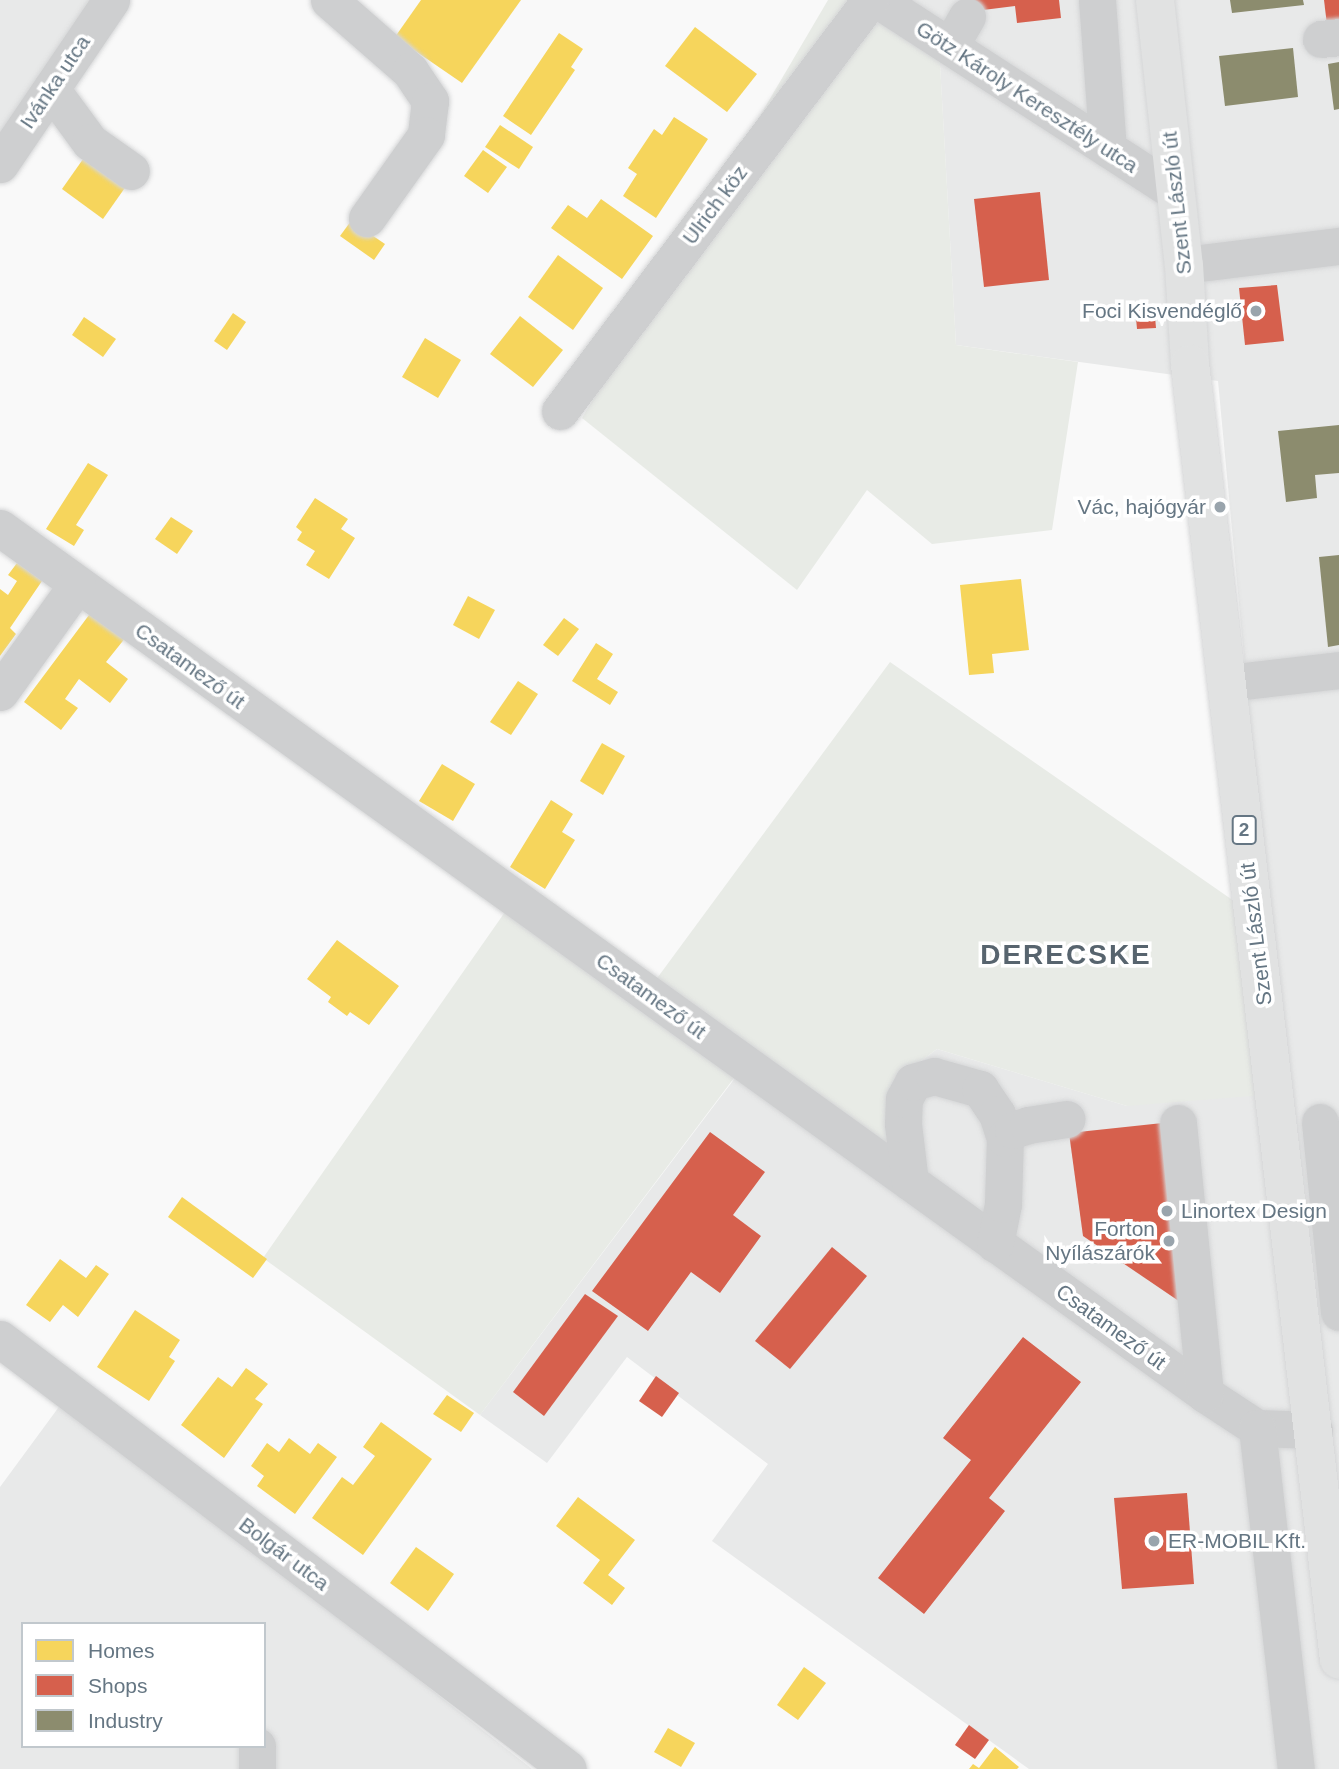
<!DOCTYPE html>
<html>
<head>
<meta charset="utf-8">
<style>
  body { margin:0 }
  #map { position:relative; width:1339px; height:1769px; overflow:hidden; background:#f9f9f9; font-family:Helvetica,sans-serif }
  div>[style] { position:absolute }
  .built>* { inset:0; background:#e8e9e9 }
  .green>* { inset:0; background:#e8ebe6 }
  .homes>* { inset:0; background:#f6d55c }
  .shops>* { inset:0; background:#d6604d }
  .industry>* { inset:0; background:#8c8c6e }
  .roads { filter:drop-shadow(0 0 2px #d5d6d7) drop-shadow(0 0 2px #d5d6d7) }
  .minor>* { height:37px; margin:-18.5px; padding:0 18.5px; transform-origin:18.5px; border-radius:18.5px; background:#cecfd0 }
  .major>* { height:38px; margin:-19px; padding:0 19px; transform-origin:19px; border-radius:19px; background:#e1e2e2 }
  .dots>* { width:19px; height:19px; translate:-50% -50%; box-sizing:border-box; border:4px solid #fff; border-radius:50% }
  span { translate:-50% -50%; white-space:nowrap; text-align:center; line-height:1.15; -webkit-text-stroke:7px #fff; paint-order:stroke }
  .shield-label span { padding:2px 5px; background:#fff; border:2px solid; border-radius:5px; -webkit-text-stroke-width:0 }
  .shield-label { font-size:19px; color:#657683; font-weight:700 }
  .street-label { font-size:21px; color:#657683 }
  .poi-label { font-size:21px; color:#657683 }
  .right { translate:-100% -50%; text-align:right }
  .left { translate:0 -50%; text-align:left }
  .district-label { font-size:28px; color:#57646e; font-weight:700; letter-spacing:2px }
  .legend { position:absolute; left:21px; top:1622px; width:245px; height:126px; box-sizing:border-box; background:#fff; border:2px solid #c1c8cd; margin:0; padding:9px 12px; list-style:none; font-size:21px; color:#657683 }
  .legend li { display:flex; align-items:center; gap:14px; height:35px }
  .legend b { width:35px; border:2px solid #c1c8cd }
</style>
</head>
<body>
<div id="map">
  <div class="built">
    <i style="clip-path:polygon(0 0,92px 0,0 134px)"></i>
    <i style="clip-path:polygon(867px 0,1339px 0,1339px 1769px,1029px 1769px,712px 1541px,768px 1464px,627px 1357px,547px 1463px,480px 1415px,738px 1074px,898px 1078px,937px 1049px,1127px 1106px,1271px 943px,1218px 381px,956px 345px,939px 47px)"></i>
    <i style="clip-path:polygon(evenodd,61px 1404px,195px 1503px,532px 1769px,0 1769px,0 1487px,61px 1404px,23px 1624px,264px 1624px,264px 1746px,23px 1746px,23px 1624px)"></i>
  </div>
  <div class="green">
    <i style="clip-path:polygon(828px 0,867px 0,939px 46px,956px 345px,1078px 362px,1052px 530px,932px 544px,867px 490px,797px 590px,582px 418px)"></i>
    <i style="clip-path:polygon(890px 662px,1244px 908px,1264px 1095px,1127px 1106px,937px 1049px,898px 1078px,890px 1182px,737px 1074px,480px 1415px,263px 1258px,505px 912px,641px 1000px)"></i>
  </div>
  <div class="homes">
    <i style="clip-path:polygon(421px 0,521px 0,462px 83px,395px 37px)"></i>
    <i style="clip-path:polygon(695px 27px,757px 74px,727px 112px,665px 66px)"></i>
    <i style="clip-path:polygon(559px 33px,583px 49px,571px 67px,575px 70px,531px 135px,503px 116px)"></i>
    <i style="clip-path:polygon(674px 117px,708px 139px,656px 218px,623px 196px,637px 174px,628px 168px,654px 129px,662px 135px)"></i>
    <i style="clip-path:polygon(500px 125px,533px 147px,519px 169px,485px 147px)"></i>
    <i style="clip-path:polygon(483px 150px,507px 167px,488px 193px,464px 176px)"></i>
    <i style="clip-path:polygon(88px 152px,129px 182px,103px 219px,62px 189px)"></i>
    <i style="clip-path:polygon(601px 199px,653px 236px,622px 279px,551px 228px,568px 205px,587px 218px)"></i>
    <i style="clip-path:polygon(351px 221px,385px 244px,374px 260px,340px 236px)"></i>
    <i style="clip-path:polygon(558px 255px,603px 288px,573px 330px,528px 297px)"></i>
    <i style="clip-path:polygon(233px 313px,246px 322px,227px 350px,214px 341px)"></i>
    <i style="clip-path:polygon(520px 316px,563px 350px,533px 387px,490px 354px)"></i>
    <i style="clip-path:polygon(84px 317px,116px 339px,103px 357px,72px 335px)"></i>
    <i style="clip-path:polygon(425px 338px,461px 360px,438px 398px,402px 377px)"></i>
    <i style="clip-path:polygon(88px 463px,108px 475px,76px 525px,84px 530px,74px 546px,46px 529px)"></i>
    <i style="clip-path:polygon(315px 498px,348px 519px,341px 529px,355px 538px,329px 579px,306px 565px,315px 551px,297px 540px,302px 532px,296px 527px)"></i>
    <i style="clip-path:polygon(171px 517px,193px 531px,177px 554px,155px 539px)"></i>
    <i style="clip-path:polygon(17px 563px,42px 581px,10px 628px,16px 634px,0 656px,0 589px,8px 595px,17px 581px,8px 575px)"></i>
    <i style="clip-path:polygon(1021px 579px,1029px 650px,992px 654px,994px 673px,969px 675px,960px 585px)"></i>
    <i style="clip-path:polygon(468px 596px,495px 610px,479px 639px,453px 625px)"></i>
    <i style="clip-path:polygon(92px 611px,126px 637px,106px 662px,128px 679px,110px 703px,79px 679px,65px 699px,78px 708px,61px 730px,24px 702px)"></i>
    <i style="clip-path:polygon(564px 618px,579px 629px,558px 656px,543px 645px)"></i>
    <i style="clip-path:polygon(596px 643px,613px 654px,597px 679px,618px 692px,610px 705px,572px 681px)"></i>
    <i style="clip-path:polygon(518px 681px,538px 694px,511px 735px,490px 722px)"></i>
    <i style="clip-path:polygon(602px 743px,625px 756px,603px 795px,580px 781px)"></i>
    <i style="clip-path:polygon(442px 764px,475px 784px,453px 821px,419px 801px)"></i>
    <i style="clip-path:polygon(551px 800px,573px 814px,562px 832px,575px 840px,545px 889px,510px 867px)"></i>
    <i style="clip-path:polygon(337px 940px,399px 986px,369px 1025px,350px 1012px,347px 1016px,328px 1002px,331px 997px,307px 979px)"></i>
    <i style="clip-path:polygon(182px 1197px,267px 1259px,253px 1278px,168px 1217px)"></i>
    <i style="clip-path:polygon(60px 1259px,86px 1278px,96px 1265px,109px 1274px,78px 1317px,63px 1305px,50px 1322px,26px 1305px)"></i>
    <i style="clip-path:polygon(135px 1310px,180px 1340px,169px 1357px,175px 1361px,149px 1401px,97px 1367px)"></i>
    <i style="clip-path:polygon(246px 1368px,268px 1384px,255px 1399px,263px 1404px,224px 1458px,181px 1425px,218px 1377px,232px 1387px)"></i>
    <i style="clip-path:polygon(447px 1395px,474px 1413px,461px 1432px,433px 1414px)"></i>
    <i style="clip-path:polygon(381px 1422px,432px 1459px,363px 1555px,312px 1518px,342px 1477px,353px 1485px,375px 1456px,363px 1447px)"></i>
    <i style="clip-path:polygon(289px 1438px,310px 1454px,318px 1443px,337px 1457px,295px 1514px,257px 1486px,264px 1476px,251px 1466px,267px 1443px,279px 1452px)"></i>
    <i style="clip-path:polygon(578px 1497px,635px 1540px,608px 1575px,625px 1588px,612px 1605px,583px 1583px,600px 1560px,556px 1526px)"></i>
    <i style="clip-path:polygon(416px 1547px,454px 1574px,428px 1611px,390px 1583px)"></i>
    <i style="clip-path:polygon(804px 1667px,826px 1683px,798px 1720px,777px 1705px)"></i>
    <i style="clip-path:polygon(668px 1728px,695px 1743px,681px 1767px,654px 1752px)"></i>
    <i style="clip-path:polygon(995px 1747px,1019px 1767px,1017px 1769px,969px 1769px,973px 1764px,979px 1768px)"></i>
  </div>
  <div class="shops">
    <i style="clip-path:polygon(974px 0,1059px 0,1061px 18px,1017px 23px,1015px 6px,975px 11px)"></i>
    <i style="clip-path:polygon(1324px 0,1339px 0,1339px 24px,1327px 25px)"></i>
    <i style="clip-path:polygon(1040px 192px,1049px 280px,984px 287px,974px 199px)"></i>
    <i style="clip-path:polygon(1277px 285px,1284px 341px,1245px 345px,1239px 288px)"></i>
    <i style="clip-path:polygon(1154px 305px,1156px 328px,1137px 329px,1135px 307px)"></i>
    <i style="clip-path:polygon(1172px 1122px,1192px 1310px,1083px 1236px,1069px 1133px)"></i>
    <i style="clip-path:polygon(710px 1132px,765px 1172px,733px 1215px,761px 1236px,720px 1293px,691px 1272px,648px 1331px,592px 1291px)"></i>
    <i style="clip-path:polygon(832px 1247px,867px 1276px,790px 1369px,755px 1341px)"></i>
    <i style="clip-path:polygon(585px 1294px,618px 1316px,544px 1416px,513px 1392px)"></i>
    <i style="clip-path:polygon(1023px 1337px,1081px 1382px,989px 1498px,1005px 1511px,924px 1614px,878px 1578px,971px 1460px,943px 1438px)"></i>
    <i style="clip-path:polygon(656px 1376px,679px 1393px,662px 1417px,639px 1401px)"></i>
    <i style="clip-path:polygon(1187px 1493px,1194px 1584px,1122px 1589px,1114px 1498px)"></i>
    <i style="clip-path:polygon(969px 1725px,989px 1740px,975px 1759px,955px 1745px)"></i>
  </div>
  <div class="industry">
    <i style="clip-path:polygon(1230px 0,1303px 0,1304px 5px,1232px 13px)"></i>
    <i style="clip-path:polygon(1293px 48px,1298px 97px,1225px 106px,1219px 56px)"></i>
    <i style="clip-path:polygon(1339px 62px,1339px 109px,1334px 110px,1328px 64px)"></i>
    <i style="clip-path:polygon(1339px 425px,1339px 473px,1315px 475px,1317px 498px,1286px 502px,1278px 431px)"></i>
    <i style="clip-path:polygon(1339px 555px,1339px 645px,1328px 647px,1319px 557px)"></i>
  </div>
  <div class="roads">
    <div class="minor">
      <i style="left:329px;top:0;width:108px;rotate:41.2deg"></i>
      <i style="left:410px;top:71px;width:36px;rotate:56deg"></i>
      <i style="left:430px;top:101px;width:34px;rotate:97deg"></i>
      <i style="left:426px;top:135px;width:102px;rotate:125.4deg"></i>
      <i style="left:878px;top:0;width:355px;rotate:32.9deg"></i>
      <i style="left:1097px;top:0;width:149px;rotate:85.8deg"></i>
      <i style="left:1321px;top:39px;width:18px;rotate:-6deg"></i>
      <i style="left:950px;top:46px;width:34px;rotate:-60deg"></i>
      <i style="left:51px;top:89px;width:66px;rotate:53.7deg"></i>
      <i style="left:90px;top:142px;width:50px;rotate:35.3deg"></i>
      <i style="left:0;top:164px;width:198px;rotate:-55.9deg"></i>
      <i style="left:1184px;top:265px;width:156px;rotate:-7deg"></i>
      <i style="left:560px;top:411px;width:515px;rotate:-52.97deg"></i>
      <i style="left:0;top:528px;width:1484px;rotate:35.7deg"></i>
      <i style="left:1205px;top:1394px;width:62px;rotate:33.2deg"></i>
      <i style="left:1257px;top:1428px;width:57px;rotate:2deg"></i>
      <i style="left:1227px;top:683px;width:113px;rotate:-6.6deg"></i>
      <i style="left:0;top:692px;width:132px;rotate:-54.3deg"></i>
      <i style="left:1320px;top:1122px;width:191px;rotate:84.3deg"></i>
      <i style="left:1178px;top:1123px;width:272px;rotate:84.3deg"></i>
      <i style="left:910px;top:1182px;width:58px;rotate:-96.9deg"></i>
      <i style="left:903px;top:1124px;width:25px;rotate:-88deg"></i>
      <i style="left:904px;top:1099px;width:19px;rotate:-62deg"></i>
      <i style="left:913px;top:1082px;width:22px;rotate:-16deg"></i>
      <i style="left:934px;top:1076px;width:48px;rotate:15.8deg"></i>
      <i style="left:980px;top:1089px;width:30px;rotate:56deg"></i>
      <i style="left:997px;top:1114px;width:25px;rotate:72deg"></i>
      <i style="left:995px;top:1244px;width:41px;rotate:-78.7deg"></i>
      <i style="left:1003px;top:1204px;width:66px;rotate:-88.3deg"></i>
      <i style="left:1005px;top:1138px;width:11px;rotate:-45deg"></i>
      <i style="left:1013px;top:1130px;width:16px;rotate:-18deg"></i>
      <i style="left:1028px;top:1125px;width:39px;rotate:-9deg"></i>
      <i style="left:0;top:1339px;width:712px;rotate:37.13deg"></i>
      <i style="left:1257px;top:1428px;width:343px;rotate:83.5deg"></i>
      <i style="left:257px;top:1746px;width:23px;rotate:90deg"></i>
    </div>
    <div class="major">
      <i style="left:1155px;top:0;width:267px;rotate:83.8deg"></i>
      <i style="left:1184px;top:265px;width:99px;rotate:86.5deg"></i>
      <i style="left:1190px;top:364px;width:1304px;rotate:83.44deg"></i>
    </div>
  </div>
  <div class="dots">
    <i style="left:1256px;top:311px;background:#99a4ac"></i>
    <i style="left:1220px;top:507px;background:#99a4ac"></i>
    <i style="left:1167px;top:1211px;background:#99a4ac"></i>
    <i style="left:1169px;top:1241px;background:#99a4ac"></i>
    <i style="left:1154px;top:1541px;background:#99a4ac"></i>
  </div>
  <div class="shield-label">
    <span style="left:1244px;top:830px">2</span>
  </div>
  <div class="street-label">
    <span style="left:55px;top:82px;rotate:-56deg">Ivánka utca</span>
    <span style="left:1027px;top:97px;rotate:33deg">Götz Károly Keresztély utca</span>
    <span style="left:1177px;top:203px;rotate:-96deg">Szent László út</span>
    <span style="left:715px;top:205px;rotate:-53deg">Ulrich köz</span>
    <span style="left:190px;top:666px;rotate:36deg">Csatamező út</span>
    <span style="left:1256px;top:934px;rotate:-97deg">Szent László út</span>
    <span style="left:651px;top:996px;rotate:36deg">Csatamező út</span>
    <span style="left:1111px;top:1327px;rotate:36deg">Csatamező út</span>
    <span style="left:284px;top:1554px;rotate:37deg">Bolgár utca</span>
  </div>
  <div class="poi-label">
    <span class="right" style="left:1242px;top:311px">Foci Kisvendéglő</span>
    <span class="right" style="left:1206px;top:507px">Vác, hajógyár</span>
    <span class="left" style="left:1181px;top:1211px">Linortex Design</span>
    <span class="right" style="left:1155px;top:1241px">Forton<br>Nyílászárók</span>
    <span class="left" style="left:1168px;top:1541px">ER-MOBIL Kft.</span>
  </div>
  <div class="district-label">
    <span style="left:1066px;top:955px">DERECSKE</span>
  </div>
  <ul class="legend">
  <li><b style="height:19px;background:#f6d55c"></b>Homes</li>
  <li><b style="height:19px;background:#d6604d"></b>Shops</li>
  <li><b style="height:19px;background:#8c8c6e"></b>Industry</li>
  </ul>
</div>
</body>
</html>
